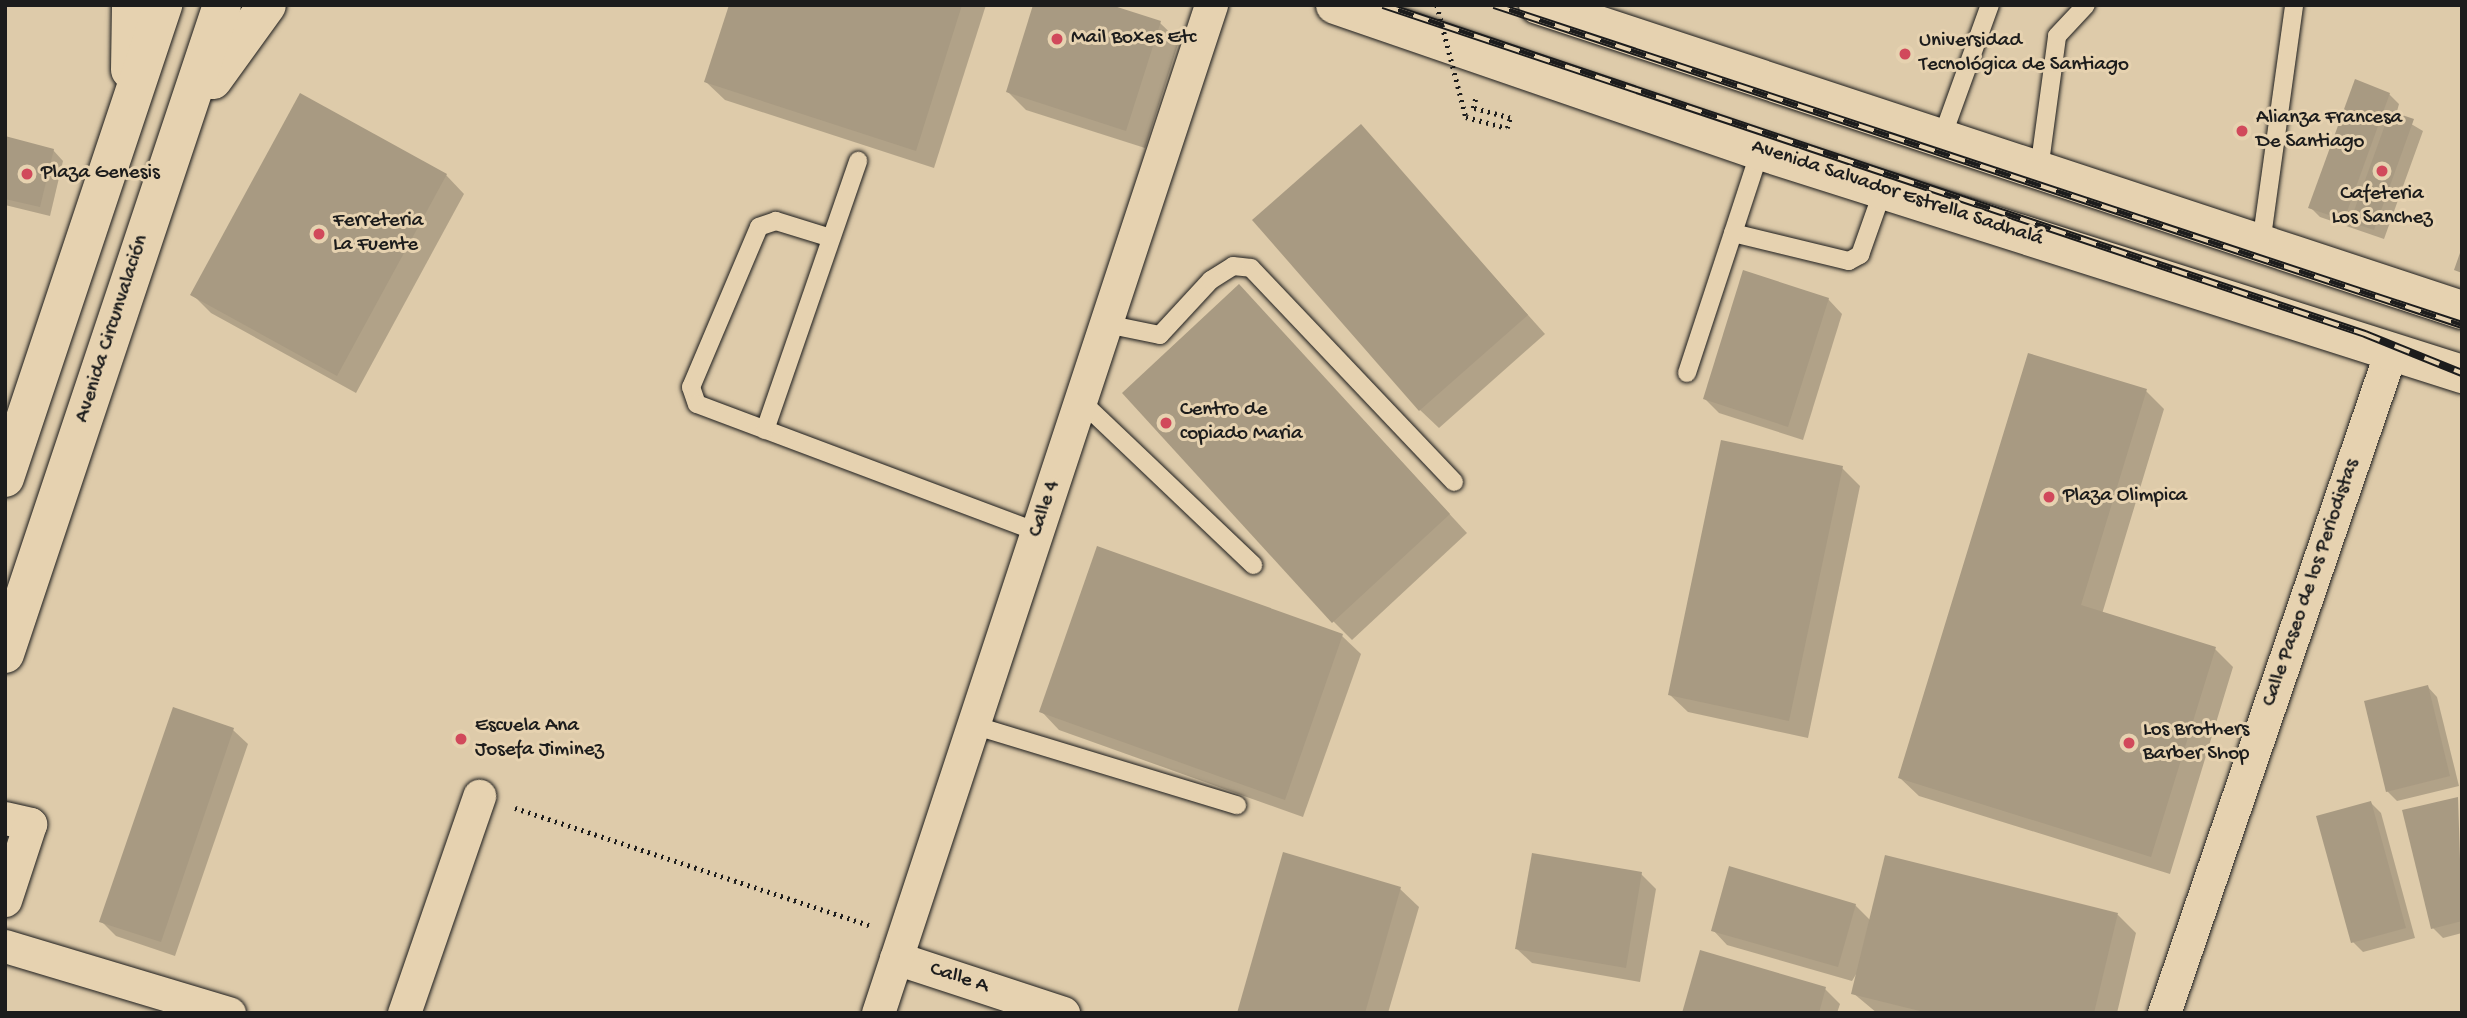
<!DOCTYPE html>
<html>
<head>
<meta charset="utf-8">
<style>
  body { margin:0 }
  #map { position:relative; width:2467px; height:1018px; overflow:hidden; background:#decbaa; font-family:"Gochi Hand",sans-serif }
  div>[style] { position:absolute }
  .shadow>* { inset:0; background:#0003 }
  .building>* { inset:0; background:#a89a82 }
  .path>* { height:4.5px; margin-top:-2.25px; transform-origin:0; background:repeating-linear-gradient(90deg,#1c1c1c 0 2px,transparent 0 7px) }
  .roads { filter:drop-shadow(0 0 2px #1c1c1c) drop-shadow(0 0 2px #1c1c1c) }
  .lane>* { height:18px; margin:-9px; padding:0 9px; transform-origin:9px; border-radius:9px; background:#e6d2b0 }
  .street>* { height:33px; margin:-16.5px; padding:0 16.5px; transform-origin:16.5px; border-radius:16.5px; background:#e6d2b0 }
  .primary>* { height:38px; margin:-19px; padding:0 19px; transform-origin:19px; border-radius:19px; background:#e6d2b0 }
  .rail>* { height:8px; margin-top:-4px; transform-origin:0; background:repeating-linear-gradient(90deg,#e6d2b0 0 16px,#1c1c1c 0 32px); box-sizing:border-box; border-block:2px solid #1c1c1c }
  .path-bridge>* { height:4.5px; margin-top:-2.25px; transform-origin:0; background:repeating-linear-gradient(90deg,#1c1c1c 0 2px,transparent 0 7px) }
  .dots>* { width:19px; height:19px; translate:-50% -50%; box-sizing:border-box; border:4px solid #e6d2b0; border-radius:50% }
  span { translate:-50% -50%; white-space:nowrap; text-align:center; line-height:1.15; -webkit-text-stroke:6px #e6d2b0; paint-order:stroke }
  .poi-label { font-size:21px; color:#1c1c1c }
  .left { translate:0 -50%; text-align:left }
  .street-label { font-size:21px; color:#1c1c1c }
  .frame { position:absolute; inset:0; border:7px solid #1c1c1c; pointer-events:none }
</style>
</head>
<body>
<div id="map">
  <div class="shadow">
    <i style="clip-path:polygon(731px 5px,986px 5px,934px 168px,725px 100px,706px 82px)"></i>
    <i style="clip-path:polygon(1160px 23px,1179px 41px,1145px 148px,1026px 110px,1008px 92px)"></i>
    <i style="clip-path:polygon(2389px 94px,2399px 104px,2396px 115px,2423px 131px,2384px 239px,2320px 217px,2310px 207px)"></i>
    <i style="clip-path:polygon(1361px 127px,1545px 334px,1439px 428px,1420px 410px)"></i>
    <i style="clip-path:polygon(5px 138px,53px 150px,63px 161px,50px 216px,5px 205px)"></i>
    <i style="clip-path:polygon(446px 175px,464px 194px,356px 393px,211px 313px,193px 295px)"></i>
    <i style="clip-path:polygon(1828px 299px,1842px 314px,1803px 440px,1719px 413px,1705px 399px)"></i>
    <i style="clip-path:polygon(1257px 305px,1467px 533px,1352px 640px,1333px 621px)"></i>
    <i style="clip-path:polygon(2146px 391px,2164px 409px,2102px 614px,2215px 649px,2233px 667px,2170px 874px,1919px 796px,1900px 778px)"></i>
    <i style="clip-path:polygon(1842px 468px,1860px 486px,1808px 738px,1688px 712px,1669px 694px)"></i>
    <i style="clip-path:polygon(1342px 636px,1361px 654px,1303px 817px,1059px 730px,1041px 711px)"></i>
    <i style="clip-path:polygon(2427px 686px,2437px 697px,2459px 786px,2397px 801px,2387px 791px)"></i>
    <i style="clip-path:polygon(233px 730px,248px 744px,175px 956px,116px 936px,101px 921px)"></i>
    <i style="clip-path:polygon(2457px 799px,2462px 933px,2443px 938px,2433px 928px)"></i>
    <i style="clip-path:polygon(2371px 803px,2381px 813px,2415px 938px,2363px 952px,2353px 942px)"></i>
    <i style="clip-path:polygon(1886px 857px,2118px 915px,2136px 933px,2117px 1013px,1877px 1013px,1853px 993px,1858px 971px,1852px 981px,1727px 945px,1713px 930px,1855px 905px,1871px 921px)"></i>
    <i style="clip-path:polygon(1641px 874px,1656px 889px,1640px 982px,1532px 963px,1517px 949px)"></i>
    <i style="clip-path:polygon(1400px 889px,1419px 907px,1388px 1013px,1239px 1013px)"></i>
    <i style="clip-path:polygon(1825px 989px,1840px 1004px,1837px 1013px,1683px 1013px)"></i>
  </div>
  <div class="building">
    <i style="clip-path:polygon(729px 5px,962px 5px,916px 151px,704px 82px)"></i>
    <i style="clip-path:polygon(1033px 5px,1111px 5px,1161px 21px,1126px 131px,1006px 92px)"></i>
    <i style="clip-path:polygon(2355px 79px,2390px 93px,2344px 220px,2308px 208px)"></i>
    <i style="clip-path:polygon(300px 93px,447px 174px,337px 376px,190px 295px)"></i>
    <i style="clip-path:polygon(2390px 111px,2414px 119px,2374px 230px,2350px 222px)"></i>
    <i style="clip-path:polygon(1361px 124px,1528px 315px,1419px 411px,1252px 220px)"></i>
    <i style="clip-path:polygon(5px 136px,54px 149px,40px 207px,5px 199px)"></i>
    <i style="clip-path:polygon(2461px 250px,2462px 250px,2462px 273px,2454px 270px)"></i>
    <i style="clip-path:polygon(1743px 270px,1829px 298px,1788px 427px,1703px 399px)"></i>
    <i style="clip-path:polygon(1239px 284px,1450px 514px,1332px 623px,1122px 393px)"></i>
    <i style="clip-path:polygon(2028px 353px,2147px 389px,2081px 605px,2216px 647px,2151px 857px,1898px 778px)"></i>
    <i style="clip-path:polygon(1721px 440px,1843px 466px,1789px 721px,1668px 695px)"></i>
    <i style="clip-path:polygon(1097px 546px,1343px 634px,1285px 800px,1039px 712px)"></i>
    <i style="clip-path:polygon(2428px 685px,2450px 776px,2386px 792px,2364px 701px)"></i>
    <i style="clip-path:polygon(173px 707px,234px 728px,161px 942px,99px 922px)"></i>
    <i style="clip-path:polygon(2458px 797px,2462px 921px,2431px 929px,2402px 810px)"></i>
    <i style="clip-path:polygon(2371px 801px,2406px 928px,2351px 943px,2316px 816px)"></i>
    <i style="clip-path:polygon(1283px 852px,1401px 887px,1365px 1013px,1237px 1013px)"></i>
    <i style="clip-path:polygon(1532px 853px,1642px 872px,1626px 968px,1515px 949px)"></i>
    <i style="clip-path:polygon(1885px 855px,2118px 913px,2094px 1013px,1928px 1013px,1851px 994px)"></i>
    <i style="clip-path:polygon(1729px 866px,1856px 904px,1838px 967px,1711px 931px)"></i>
    <i style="clip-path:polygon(1700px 950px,1826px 987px,1819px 1013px,1682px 1013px)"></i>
  </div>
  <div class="path">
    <i style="left:1466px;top:117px;width:42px;rotate:15deg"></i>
    <i style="left:1507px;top:128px;width:10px;rotate:-73deg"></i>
    <i style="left:1510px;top:118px;width:38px;rotate:-165deg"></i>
    <i style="left:1473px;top:108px;width:11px;rotate:-75deg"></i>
    <i style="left:515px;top:808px;width:373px;rotate:18.3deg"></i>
  </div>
  <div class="roads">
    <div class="lane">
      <i style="left:1941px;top:140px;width:144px;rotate:-70.1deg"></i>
      <i style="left:2039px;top:170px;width:135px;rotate:-82.3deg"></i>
      <i style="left:2057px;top:36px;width:42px;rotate:-46.9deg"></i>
      <i style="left:1733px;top:233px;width:119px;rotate:13.6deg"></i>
      <i style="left:1849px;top:261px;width:13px;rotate:-29deg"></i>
      <i style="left:1860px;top:255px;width:69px;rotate:-70.5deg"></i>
      <i style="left:831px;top:238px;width:58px;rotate:-162.8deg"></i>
      <i style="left:776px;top:221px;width:18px;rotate:161deg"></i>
      <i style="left:759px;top:227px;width:174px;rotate:113deg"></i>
      <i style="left:691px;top:387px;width:18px;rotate:71deg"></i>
      <i style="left:697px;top:404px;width:363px;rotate:20.6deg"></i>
      <i style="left:2261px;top:244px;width:241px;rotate:-82.1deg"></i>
      <i style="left:1106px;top:324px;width:55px;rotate:11.5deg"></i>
      <i style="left:1160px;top:335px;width:75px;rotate:-47.2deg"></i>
      <i style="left:1211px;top:280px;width:26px;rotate:-32deg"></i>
      <i style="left:1233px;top:266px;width:18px;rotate:6deg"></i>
      <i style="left:1251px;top:268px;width:295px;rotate:46.5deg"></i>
      <i style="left:1687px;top:373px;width:234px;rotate:-71.8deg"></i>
      <i style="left:1081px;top:401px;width:238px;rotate:43.6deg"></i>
      <i style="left:765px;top:430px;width:285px;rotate:-70.9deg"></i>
      <i style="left:973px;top:725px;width:276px;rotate:16.9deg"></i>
    </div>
    <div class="street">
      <i style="left:5px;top:818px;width:26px;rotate:13deg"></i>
      <i style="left:30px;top:824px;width:80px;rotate:108.2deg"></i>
      <i style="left:5px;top:946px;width:234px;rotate:16.7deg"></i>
      <i style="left:896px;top:958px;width:176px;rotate:18.2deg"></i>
      <i style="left:404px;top:1013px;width:230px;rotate:-70.9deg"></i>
      <i style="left:878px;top:1013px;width:1062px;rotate:-71.72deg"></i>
      <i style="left:2164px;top:1013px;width:700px;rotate:-71.07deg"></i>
    </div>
    <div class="primary">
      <i style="left:1335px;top:5px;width:449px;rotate:19deg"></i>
      <i style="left:1760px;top:151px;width:737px;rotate:17.62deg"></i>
      <i style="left:1538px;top:5px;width:973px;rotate:18.27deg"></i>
      <i style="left:130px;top:70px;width:65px;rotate:-89.1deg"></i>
      <i style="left:213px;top:80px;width:92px;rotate:-54.2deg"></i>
      <i style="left:5px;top:478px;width:499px;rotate:-71.5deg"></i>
      <i style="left:5px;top:654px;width:684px;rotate:-71.51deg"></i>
    </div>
  </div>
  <div class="rail">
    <i style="left:1383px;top:5px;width:1036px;rotate:18.52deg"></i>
    <i style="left:2365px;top:334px;width:105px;rotate:21.9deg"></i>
    <i style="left:1494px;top:5px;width:1020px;rotate:18.29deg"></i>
  </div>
  <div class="path-bridge">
    <i style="left:1437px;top:5px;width:116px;rotate:75.5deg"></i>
  </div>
  <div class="dots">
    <i style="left:1057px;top:39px;background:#d1495b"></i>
    <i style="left:1905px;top:54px;background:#d1495b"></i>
    <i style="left:2242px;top:131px;background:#d1495b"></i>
    <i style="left:2382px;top:171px;background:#d1495b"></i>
    <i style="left:27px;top:174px;background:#d1495b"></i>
    <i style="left:319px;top:234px;background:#d1495b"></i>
    <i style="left:1166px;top:423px;background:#d1495b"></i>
    <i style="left:2049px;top:497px;background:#d1495b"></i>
    <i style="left:461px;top:739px;background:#d1495b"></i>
    <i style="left:2129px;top:743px;background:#d1495b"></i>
  </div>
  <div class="poi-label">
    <span class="left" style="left:1071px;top:39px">Mail Boxes Etc</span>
    <span class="left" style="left:1919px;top:54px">Universidad<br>Tecnológica de Santiago</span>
    <span class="left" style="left:2256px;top:131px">Alianza Francesa<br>De Santiago</span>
    <span class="left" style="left:41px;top:174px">Plaza Genesis</span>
    <span style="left:2382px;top:207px">Cafeteria<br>Los Sanchez</span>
    <span class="left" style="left:333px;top:234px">Ferreteria<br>La Fuente</span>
    <span class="left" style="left:1180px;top:423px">Centro de<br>copiado Maria</span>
    <span class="left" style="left:2063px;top:497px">Plaza Olimpica</span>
    <span class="left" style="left:475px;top:739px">Escuela Ana<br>Josefa Jiminez</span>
    <span class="left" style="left:2143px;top:743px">Los Brothers<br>Barber Shop</span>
  </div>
  <div class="street-label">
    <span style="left:1897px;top:194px;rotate:18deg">Avenida Salvador Estrella Sadhalá</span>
    <span style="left:113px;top:329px;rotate:-72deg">Avenida Circunvalación</span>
    <span style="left:1045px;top:509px;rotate:-72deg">Calle 4</span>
    <span style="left:2312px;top:583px;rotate:-71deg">Calle Paseo de los Periodistas</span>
    <span style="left:959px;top:979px;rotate:18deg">Calle A</span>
  </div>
  <div class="frame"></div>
</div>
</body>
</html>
